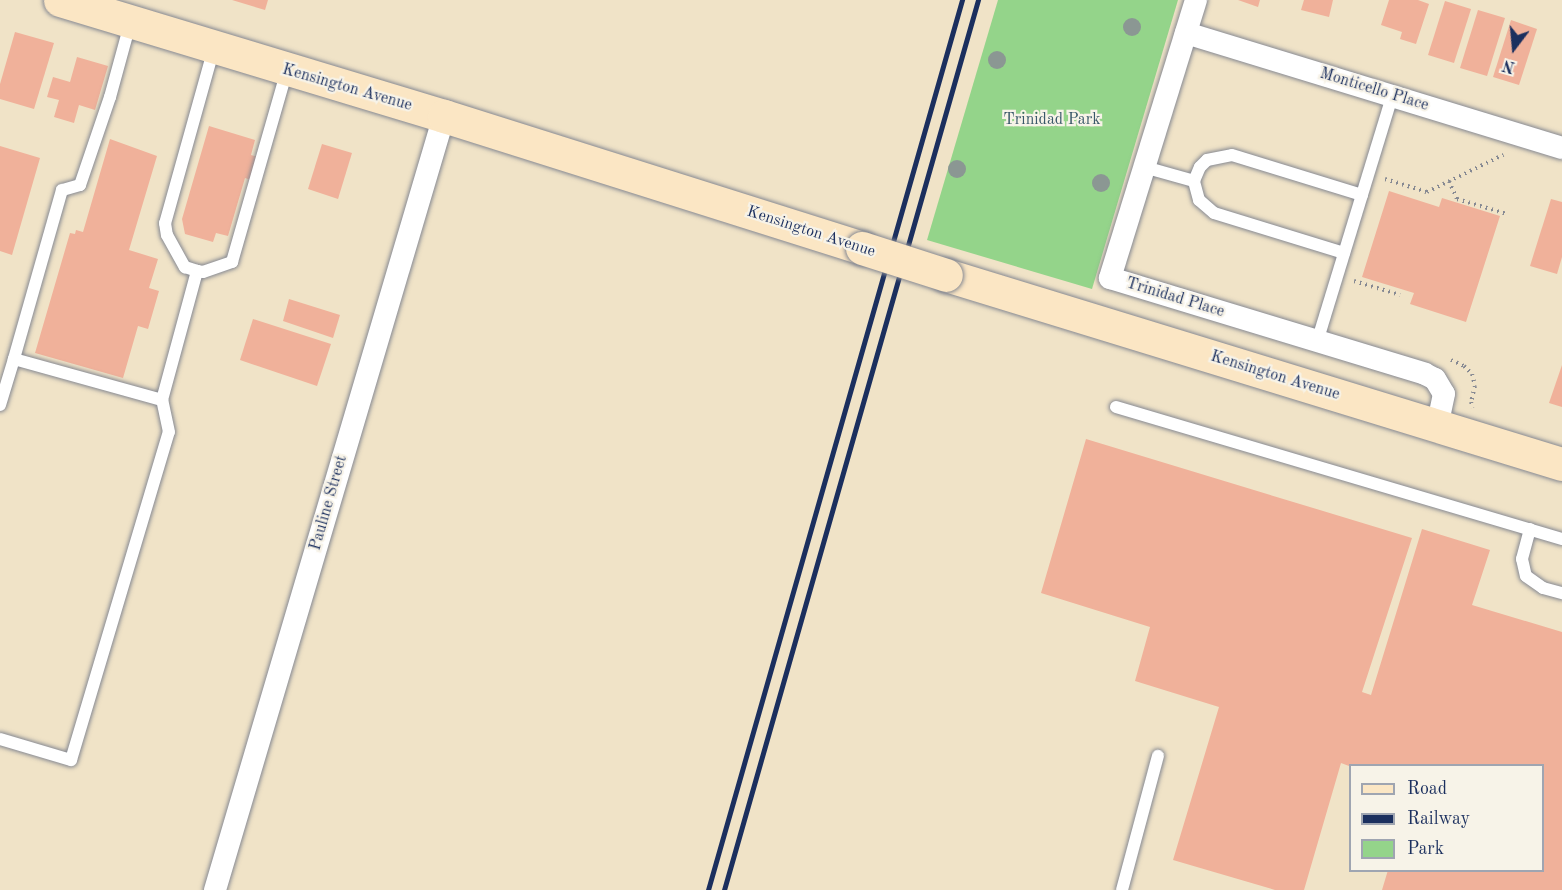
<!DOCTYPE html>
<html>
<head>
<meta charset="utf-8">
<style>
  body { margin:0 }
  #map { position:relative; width:1562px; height:890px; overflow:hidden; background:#f0e3c7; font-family:"Old Standard TT",serif }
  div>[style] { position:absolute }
  .green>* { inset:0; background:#94d48a }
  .building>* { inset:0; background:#f0b19a }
  .path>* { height:4px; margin-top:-2px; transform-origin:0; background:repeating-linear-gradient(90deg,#868992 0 1.5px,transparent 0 6px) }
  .roads { filter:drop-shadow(0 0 2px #868992) drop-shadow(0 0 2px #868992) }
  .lane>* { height:12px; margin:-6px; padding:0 6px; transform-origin:6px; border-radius:6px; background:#fff }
  .street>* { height:22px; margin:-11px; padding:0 11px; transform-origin:11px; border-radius:11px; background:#fff }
  .secondary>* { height:33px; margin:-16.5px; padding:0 16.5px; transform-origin:16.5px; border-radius:16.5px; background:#fbe6c4 }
  .rail>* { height:4.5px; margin:-2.25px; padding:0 2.25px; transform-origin:2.25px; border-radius:2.25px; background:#1b2f5e }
  .bridges { filter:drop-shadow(0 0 2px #868992) drop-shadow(0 0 2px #868992) }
  .secondary-bridge>* { height:33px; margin:-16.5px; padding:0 16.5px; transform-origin:16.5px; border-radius:16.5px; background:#fbe6c4 }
  .trees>* { width:18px; height:18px; margin:-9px; border-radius:50%; background:#8b9793 }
  span { translate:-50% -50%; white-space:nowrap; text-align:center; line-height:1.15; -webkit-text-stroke:4.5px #f7f3e8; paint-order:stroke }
  .street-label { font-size:16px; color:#1b2f5e }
  .park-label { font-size:16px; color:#395869 }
  .legend { position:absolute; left:1349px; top:764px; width:195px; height:108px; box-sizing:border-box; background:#f7f3e8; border:2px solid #9fa5b1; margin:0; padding:8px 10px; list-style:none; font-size:18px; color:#1b2f5e }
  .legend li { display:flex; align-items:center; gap:12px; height:30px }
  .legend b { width:30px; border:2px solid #9fa5b1 }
  .north { position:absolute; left:1484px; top:18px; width:60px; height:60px; -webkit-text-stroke:4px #f7f3e8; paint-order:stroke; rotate:196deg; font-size:16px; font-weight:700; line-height:24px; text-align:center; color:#1b2f5e }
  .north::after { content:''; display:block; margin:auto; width:21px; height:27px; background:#1b2f5e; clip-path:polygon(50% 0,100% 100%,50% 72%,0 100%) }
</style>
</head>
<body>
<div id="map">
  <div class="green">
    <i style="clip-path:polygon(998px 0,1178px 0,1092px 289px,927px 240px)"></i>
  </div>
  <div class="building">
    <i style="clip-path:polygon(232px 0,268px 0,265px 10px)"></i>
    <i style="clip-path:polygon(1238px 0,1260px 0,1258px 7px)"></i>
    <i style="clip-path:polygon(1304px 0,1333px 0,1329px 17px,1301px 10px)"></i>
    <i style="clip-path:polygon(1389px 0,1418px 0,1429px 4px,1416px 44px,1400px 39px,1402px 32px,1381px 25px)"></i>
    <i style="clip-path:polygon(1445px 1px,1471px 9px,1454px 63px,1428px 55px)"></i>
    <i style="clip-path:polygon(1478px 10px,1505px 18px,1487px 76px,1460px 68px)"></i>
    <i style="clip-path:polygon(1511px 20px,1537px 29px,1519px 85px,1493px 77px)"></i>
    <i style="clip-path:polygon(15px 32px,54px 43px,34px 109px,0 99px,0 84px)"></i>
    <i style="clip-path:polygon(77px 57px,108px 66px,95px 110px,79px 105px,74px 123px,54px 117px,59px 100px,47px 97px,53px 77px,70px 82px)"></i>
    <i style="clip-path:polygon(209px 126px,255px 140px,251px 155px,258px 157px,251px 180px,245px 178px,228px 236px,216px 233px,213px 242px,185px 234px,182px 219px)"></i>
    <i style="clip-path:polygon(110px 139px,157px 156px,129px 250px,158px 259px,149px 288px,159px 291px,148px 329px,138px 326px,123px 378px,35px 353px,70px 233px,75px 234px,76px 230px,83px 232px)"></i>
    <i style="clip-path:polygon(322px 144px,352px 153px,338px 199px,308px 189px)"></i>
    <i style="clip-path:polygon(0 146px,40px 158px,12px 255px,0 251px)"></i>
    <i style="clip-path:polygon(1389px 191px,1439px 207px,1442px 198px,1500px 216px,1466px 322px,1410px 304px,1414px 293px,1362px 277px)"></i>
    <i style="clip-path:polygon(1551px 199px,1562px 202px,1562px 257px,1557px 274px,1530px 266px)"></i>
    <i style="clip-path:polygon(289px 299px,340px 315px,333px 338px,283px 321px)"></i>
    <i style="clip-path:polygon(253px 319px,331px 344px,317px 386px,240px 360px)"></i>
    <i style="clip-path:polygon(1562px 365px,1562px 407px,1549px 403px)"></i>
    <i style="clip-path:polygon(1086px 439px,1412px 538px,1362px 692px,1371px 695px,1422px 529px,1490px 550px,1472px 605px,1562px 632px,1562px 890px,1382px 890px,1388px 870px,1542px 870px,1542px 766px,1349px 766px,1341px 763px,1304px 890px,1275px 890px,1173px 860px,1219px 707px,1135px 681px,1150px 627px,1041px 593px)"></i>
  </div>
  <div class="path">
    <i style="left:1385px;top:179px;width:44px;rotate:17.2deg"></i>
    <i style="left:1427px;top:192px;width:85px;rotate:-26deg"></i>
    <i style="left:1449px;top:181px;width:20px;rotate:66deg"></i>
    <i style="left:1457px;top:199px;width:52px;rotate:16.7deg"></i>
    <i style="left:1354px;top:281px;width:48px;rotate:16.9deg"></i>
    <i style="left:1451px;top:360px;width:14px;rotate:25deg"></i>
    <i style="left:1464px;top:366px;width:11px;rotate:45deg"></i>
    <i style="left:1472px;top:374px;width:12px;rotate:76deg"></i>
    <i style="left:1475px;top:386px;width:16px;rotate:104deg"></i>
    <i style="left:1471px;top:402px;width:6px;rotate:72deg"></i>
  </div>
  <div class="roads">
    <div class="lane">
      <i style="left:130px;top:24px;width:76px;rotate:105.3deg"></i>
      <i style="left:110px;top:97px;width:93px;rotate:108.8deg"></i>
      <i style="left:80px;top:185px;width:19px;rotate:164deg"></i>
      <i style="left:62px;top:190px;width:176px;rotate:105.9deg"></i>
      <i style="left:14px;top:359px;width:154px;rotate:15.5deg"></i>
      <i style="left:162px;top:400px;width:134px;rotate:-74.8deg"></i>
      <i style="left:214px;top:48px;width:182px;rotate:105.6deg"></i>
      <i style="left:165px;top:223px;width:12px;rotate:81deg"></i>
      <i style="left:167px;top:235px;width:37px;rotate:61deg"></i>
      <i style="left:185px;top:267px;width:13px;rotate:18deg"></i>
      <i style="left:197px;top:271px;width:6px;rotate:9deg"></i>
      <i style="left:203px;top:272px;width:31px;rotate:-19deg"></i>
      <i style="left:232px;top:262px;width:200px;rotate:-74deg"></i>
      <i style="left:1144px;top:167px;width:52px;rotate:15.6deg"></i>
      <i style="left:1344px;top:253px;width:136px;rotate:-162.9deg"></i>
      <i style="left:1214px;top:213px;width:20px;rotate:-139deg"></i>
      <i style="left:1199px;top:200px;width:20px;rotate:-105deg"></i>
      <i style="left:1194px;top:181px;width:15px;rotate:-67deg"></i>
      <i style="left:1200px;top:167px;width:10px;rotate:-45deg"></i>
      <i style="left:1207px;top:160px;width:25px;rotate:-11deg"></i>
      <i style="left:1232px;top:155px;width:136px;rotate:17.1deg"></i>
      <i style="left:1317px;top:342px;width:257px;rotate:-73deg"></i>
      <i style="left:0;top:405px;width:48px;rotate:-73.1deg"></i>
      <i style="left:1116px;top:407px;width:465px;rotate:16.5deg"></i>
      <i style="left:1530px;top:529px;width:31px;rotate:105deg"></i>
      <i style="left:1522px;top:559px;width:17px;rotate:77deg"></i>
      <i style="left:1526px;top:576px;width:21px;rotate:35deg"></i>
      <i style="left:1543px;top:588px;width:20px;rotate:15deg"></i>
      <i style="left:0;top:739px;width:74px;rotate:16.5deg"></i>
      <i style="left:71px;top:760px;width:342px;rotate:-73.4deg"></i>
      <i style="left:169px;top:432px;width:33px;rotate:-102deg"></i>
      <i style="left:1122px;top:890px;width:139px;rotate:-75deg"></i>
    </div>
    <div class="street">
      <i style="left:1196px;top:0;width:291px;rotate:107.2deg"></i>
      <i style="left:1110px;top:278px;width:329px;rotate:16.9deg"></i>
      <i style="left:1425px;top:374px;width:11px;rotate:27deg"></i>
      <i style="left:1435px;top:379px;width:17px;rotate:59deg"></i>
      <i style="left:1444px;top:394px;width:33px;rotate:102deg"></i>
      <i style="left:1186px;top:33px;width:393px;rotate:17deg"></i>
      <i style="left:215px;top:890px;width:807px;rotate:-73.52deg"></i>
    </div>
    <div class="secondary">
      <i style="left:60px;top:0;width:401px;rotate:16.8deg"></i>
      <i style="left:444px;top:116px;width:438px;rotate:17.5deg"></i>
      <i style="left:946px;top:275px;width:644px;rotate:17.06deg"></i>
    </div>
  </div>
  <div class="rail">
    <i style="left:708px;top:890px;width:926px;rotate:-74.07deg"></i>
    <i style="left:724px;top:890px;width:926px;rotate:-74.07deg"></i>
  </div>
  <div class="bridges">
    <div class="secondary-bridge">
      <i style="left:862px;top:248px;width:88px;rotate:17.8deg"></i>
    </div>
  </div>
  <div class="trees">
    <i style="left:1132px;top:27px"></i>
    <i style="left:997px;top:60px"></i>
    <i style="left:957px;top:169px"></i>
    <i style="left:1101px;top:183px"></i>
  </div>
  <div class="street-label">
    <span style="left:347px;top:88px;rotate:16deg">Kensington Avenue</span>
    <span style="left:1374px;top:90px;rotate:17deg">Monticello Place</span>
    <span style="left:811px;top:232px;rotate:18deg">Kensington Avenue</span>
    <span style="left:1175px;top:298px;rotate:17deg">Trinidad Place</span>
    <span style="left:1275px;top:376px;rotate:17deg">Kensington Avenue</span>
    <span style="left:329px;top:503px;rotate:-74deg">Pauline Street</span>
  </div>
  <div class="park-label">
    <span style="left:1052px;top:120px">Trinidad Park</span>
  </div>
  <ul class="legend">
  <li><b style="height:8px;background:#fbe6c4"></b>Road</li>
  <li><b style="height:8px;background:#1b2f5e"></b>Railway</li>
  <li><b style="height:16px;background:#94d48a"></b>Park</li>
  </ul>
  <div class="north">N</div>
</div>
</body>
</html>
